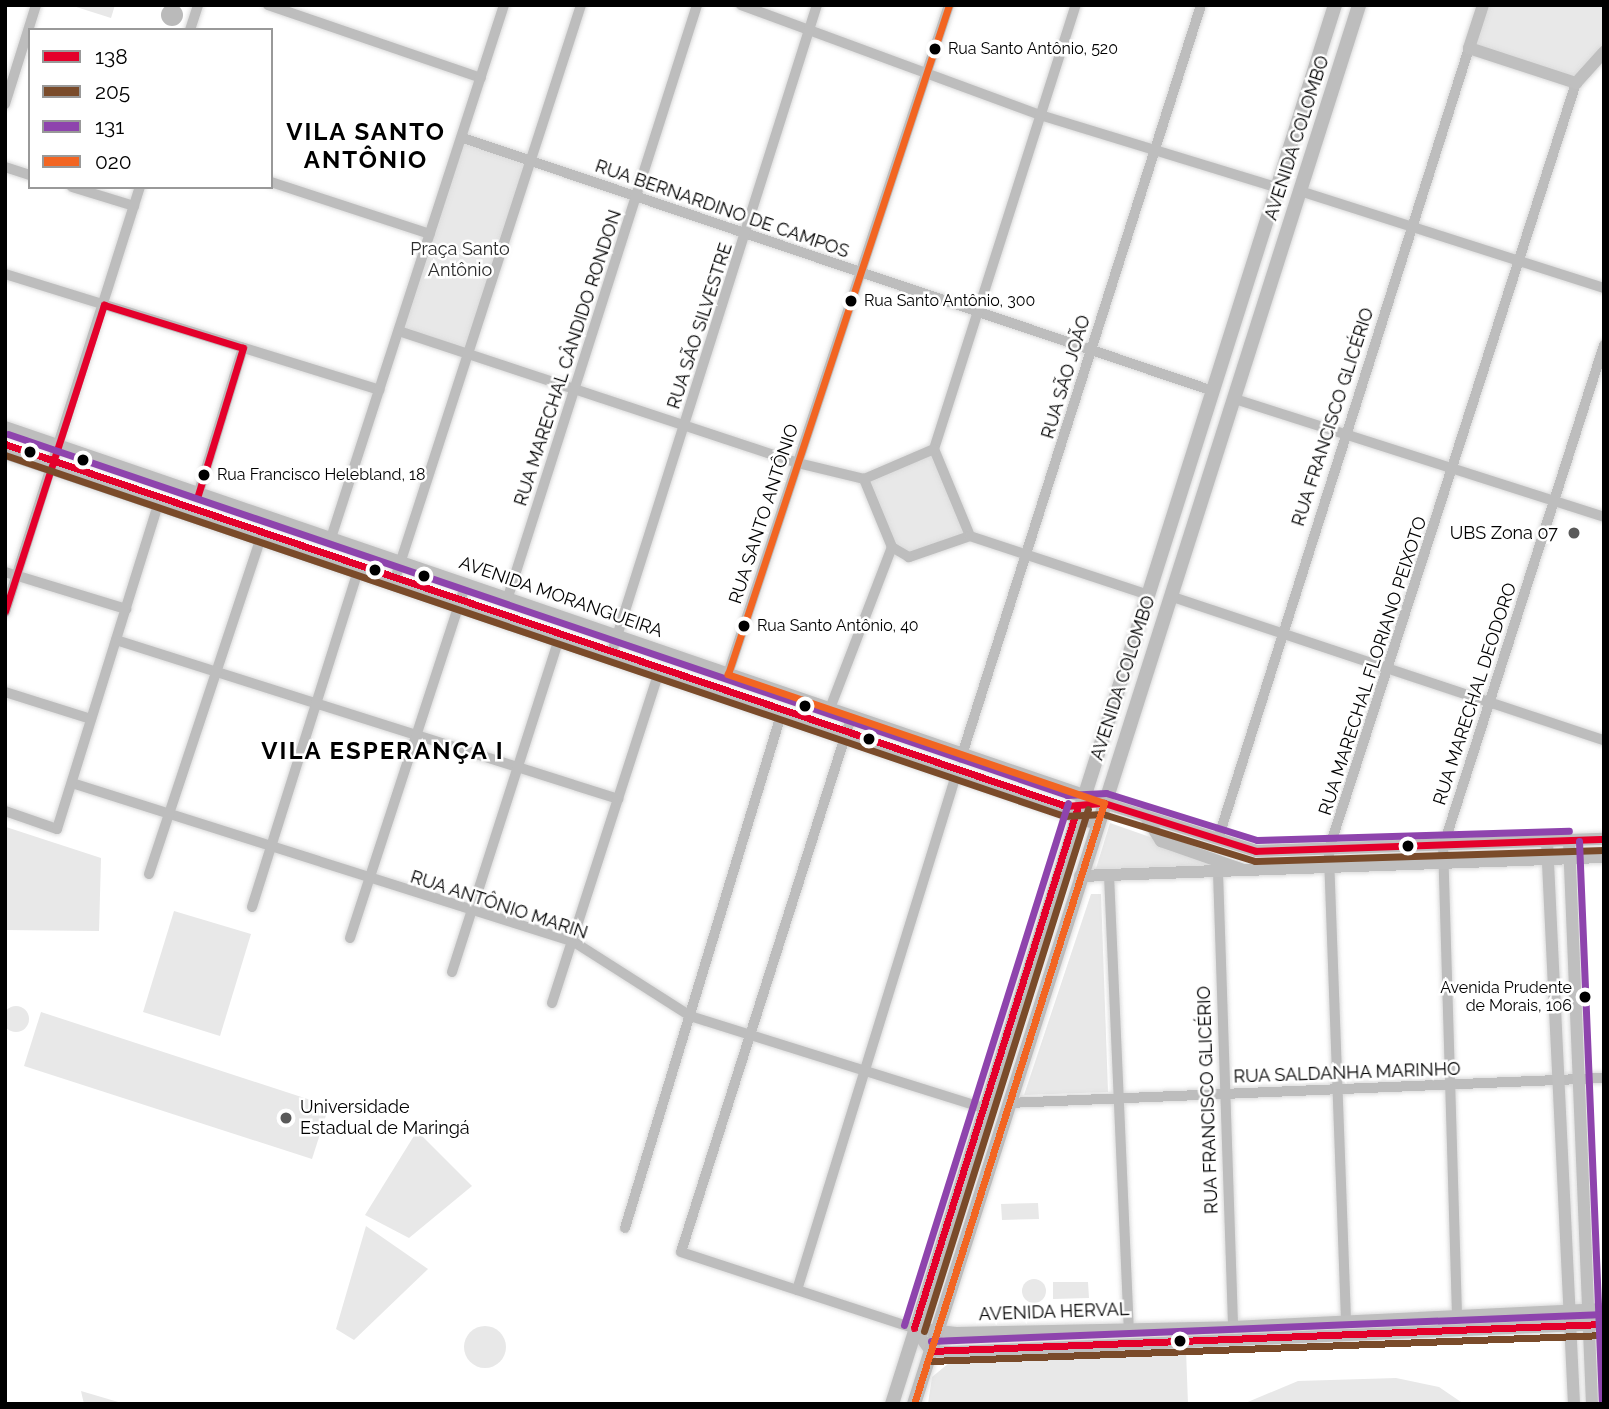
<!DOCTYPE html>
<html>
<head>
<meta charset="utf-8">
<style>
  body { margin:0 }
  #map { position:relative; width:1609px; height:1409px; overflow:hidden; background:#fff; font-family:Raleway,sans-serif }
  div>[style] { position:absolute }
  .green>* { inset:0; background:#e8e8e8 }
  .round { border-radius:50% }
  .water>* { inset:0; background:#bababa }
  .roads { filter:drop-shadow(0 0 2px #dbdbdb) drop-shadow(0 0 2px #dbdbdb) }
  .street>* { height:10px; margin:-5px; padding:0 5px; transform-origin:5px; border-radius:5px; background:#bdbdbd }
  .secondary>* { height:12px; margin:-6px; padding:0 6px; transform-origin:6px; border-radius:6px; background:#bfbfbf }
  .primary>* { height:14px; margin:-7px; padding:0 7px; transform-origin:7px; border-radius:7px; background:#bdbdbd }
  .bus-1>* { height:7px; margin:-3.5px; padding:0 3.5px; transform-origin:3.5px; border-radius:3.5px; background:#e4002b }
  .bus-2>* { height:7px; margin:-3.5px; padding:0 3.5px; transform-origin:3.5px; border-radius:3.5px; background:#7a4b2a }
  .bus-3>* { height:7px; margin:-3.5px; padding:0 3.5px; transform-origin:3.5px; border-radius:3.5px; background:#8e44ad }
  .bus-4>* { height:7px; margin:-3.5px; padding:0 3.5px; transform-origin:3.5px; border-radius:3.5px; background:#f26522 }
  .dots>* { width:19px; height:19px; translate:-50% -50%; box-sizing:border-box; border:4px solid #fff; border-radius:50% }
  span { translate:-50% -50%; white-space:nowrap; text-align:center; line-height:1.15; -webkit-text-stroke:5px #fff; paint-order:stroke }
  .bus-label { font-size:16px; color:#000 }
  .left { translate:0 -50%; text-align:left }
  .right { translate:-100% -50%; text-align:right }
  .street-label { font-size:18px; color:#000 }
  .park-label { font-size:18px; color:#2d2d2d }
  .poi-label { font-size:18px; color:#000 }
  .district-label { font-size:24px; color:#000; font-weight:700; letter-spacing:2px }
  .frame { position:absolute; inset:0; border:7px solid #000; pointer-events:none }
  .legend { position:absolute; left:28px; top:28px; width:245px; height:161px; box-sizing:border-box; background:#fff; border:2px solid #999; margin:0; padding:9px 12px; list-style:none; font-size:21px; color:#000 }
  .legend li { display:flex; align-items:center; gap:14px; height:35px }
  .legend b { width:35px; border:2px solid #999 }
</style>
</head>
<body>
<div id="map">
  <div class="green">
    <i style="clip-path:polygon(70px 5px,115px 5px,111px 18px)"></i>
    <i style="clip-path:polygon(1483px 5px,1604px 5px,1604px 52px,1576px 83px,1469px 48px)"></i>
    <i style="clip-path:polygon(463px 138px,530px 161px,468px 352px,399px 331px)"></i>
    <i style="clip-path:polygon(934px 449px,970px 536px,899px 554px,864px 479px)"></i>
    <i style="clip-path:polygon(1110px 823px,1247px 871px,1094px 875px)"></i>
    <i style="clip-path:polygon(6px 827px,101px 858px,99px 931px,5px 930px)"></i>
    <i style="clip-path:polygon(1091px 894px,1101px 894px,1108px 1092px,1024px 1095px)"></i>
    <i style="clip-path:polygon(174px 911px,251px 934px,220px 1036px,143px 1012px)"></i>
    <i class="round" style="left:3px;top:1006px;width:26px;height:26px"></i>
    <i style="clip-path:polygon(41px 1012px,329px 1106px,312px 1159px,24px 1066px)"></i>
    <i style="clip-path:polygon(417px 1131px,472px 1186px,409px 1238px,365px 1215px)"></i>
    <i style="clip-path:polygon(1038px 1203px,1039px 1219px,1002px 1220px,1001px 1204px)"></i>
    <i style="clip-path:polygon(366px 1226px,428px 1269px,354px 1340px,336px 1329px)"></i>
    <i class="round" style="left:1022px;top:1279px;width:24px;height:24px"></i>
    <i style="clip-path:polygon(1053px 1282px,1088px 1282px,1089px 1298px,1053px 1299px)"></i>
    <i class="round" style="left:464px;top:1326px;width:42px;height:42px"></i>
    <i style="clip-path:polygon(1186px 1350px,1188px 1404px,928px 1404px,932px 1377px,949px 1363px)"></i>
    <i style="clip-path:polygon(1396px 1378px,1439px 1387px,1464px 1404px,1243px 1404px,1298px 1381px)"></i>
    <i style="clip-path:polygon(81px 1391px,125px 1404px,84px 1404px)"></i>
  </div>
  <div class="water">
    <i class="round" style="left:161px;top:4px;width:22px;height:22px"></i>
  </div>
  <div class="roads">
    <div class="street">
      <i style="left:268px;top:5px;width:225px;rotate:18.9deg"></i>
      <i style="left:741px;top:5px;width:319px;rotate:20.2deg"></i>
      <i style="left:1040px;top:115px;width:246px;rotate:17deg"></i>
      <i style="left:190px;top:30px;width:26px;rotate:-72deg"></i>
      <i style="left:5px;top:104px;width:104px;rotate:-72.6deg"></i>
      <i style="left:463px;top:138px;width:788px;rotate:18.64deg"></i>
      <i style="left:5px;top:167px;width:26px;rotate:18deg"></i>
      <i style="left:271px;top:182px;width:167px;rotate:18.1deg"></i>
      <i style="left:72px;top:187px;width:65px;rotate:17deg"></i>
      <i style="left:1300px;top:191px;width:319px;rotate:17.7deg"></i>
      <i style="left:5px;top:274px;width:392px;rotate:17.2deg"></i>
      <i style="left:399px;top:331px;width:420px;rotate:18.3deg"></i>
      <i style="left:798px;top:463px;width:68px;rotate:13.6deg"></i>
      <i style="left:1235px;top:399px;width:387px;rotate:17.7deg"></i>
      <i style="left:934px;top:449px;width:466px;rotate:-72.3deg"></i>
      <i style="left:934px;top:449px;width:94px;rotate:67.5deg"></i>
      <i style="left:970px;top:536px;width:65px;rotate:161deg"></i>
      <i style="left:909px;top:557px;width:20px;rotate:-150deg"></i>
      <i style="left:892px;top:547px;width:74px;rotate:-112.4deg"></i>
      <i style="left:864px;top:479px;width:76px;rotate:-23.2deg"></i>
      <i style="left:198px;top:495px;width:154px;rotate:-73deg"></i>
      <i style="left:970px;top:536px;width:184px;rotate:18.3deg"></i>
      <i style="left:331px;top:538px;width:560px;rotate:-72.02deg"></i>
      <i style="left:5px;top:572px;width:127px;rotate:17deg"></i>
      <i style="left:394px;top:582px;width:607px;rotate:-72.04deg"></i>
      <i style="left:1170px;top:596px;width:457px;rotate:18.4deg"></i>
      <i style="left:507px;top:600px;width:625px;rotate:-72.29deg"></i>
      <i style="left:5px;top:612px;width:446px;rotate:-72.4deg"></i>
      <i style="left:116px;top:640px;width:527px;rotate:17.57deg"></i>
      <i style="left:611px;top:655px;width:682px;rotate:-72.42deg"></i>
      <i style="left:728px;top:674px;width:705px;rotate:-71.72deg"></i>
      <i style="left:5px;top:692px;width:90px;rotate:17.4deg"></i>
      <i style="left:829px;top:711px;width:176px;rotate:-69deg"></i>
      <i style="left:851px;top:718px;width:560px;rotate:107.66deg"></i>
      <i style="left:681px;top:1252px;width:245px;rotate:18.1deg"></i>
      <i style="left:961px;top:758px;width:790px;rotate:-72.32deg"></i>
      <i style="left:72px;top:783px;width:527px;rotate:17.57deg"></i>
      <i style="left:574px;top:942px;width:138px;rotate:32.5deg"></i>
      <i style="left:690px;top:1016px;width:307px;rotate:17.4deg"></i>
      <i style="left:5px;top:811px;width:55px;rotate:19.1deg"></i>
      <i style="left:57px;top:829px;width:340px;rotate:-72.7deg"></i>
      <i style="left:1218px;top:839px;width:830px;rotate:-72.39deg"></i>
      <i style="left:1218px;top:872px;width:455px;rotate:88.1deg"></i>
      <i style="left:149px;top:874px;width:354px;rotate:-71.6deg"></i>
      <i style="left:1109px;top:875px;width:452px;rotate:87.5deg"></i>
      <i style="left:252px;top:907px;width:352px;rotate:-72.5deg"></i>
      <i style="left:350px;top:938px;width:373px;rotate:-71.9deg"></i>
      <i style="left:452px;top:972px;width:351px;rotate:-72.2deg"></i>
      <i style="left:552px;top:1003px;width:349px;rotate:-72.1deg"></i>
      <i style="left:1008px;top:1103px;width:597px;rotate:-2.4deg"></i>
      <i style="left:625px;top:1228px;width:536px;rotate:-73.09deg"></i>
      <i style="left:797px;top:1290px;width:539px;rotate:-72.84deg"></i>
      <i style="left:1457px;top:1315px;width:468px;rotate:-91.7deg"></i>
      <i style="left:1443px;top:847px;width:527px;rotate:-72.22deg"></i>
      <i style="left:1346px;top:1320px;width:471px;rotate:-92.1deg"></i>
      <i style="left:1329px;top:849px;width:805px;rotate:-72.13deg"></i>
    </div>
    <div class="secondary">
      <i style="left:1483px;top:5px;width:45px;rotate:108deg"></i>
      <i style="left:1469px;top:48px;width:113px;rotate:18.1deg"></i>
      <i style="left:1576px;top:83px;width:42px;rotate:-47.9deg"></i>
      <i style="left:1104px;top:803px;width:159px;rotate:17.5deg"></i>
      <i style="left:1256px;top:851px;width:348px;rotate:-2deg"></i>
      <i style="left:1144px;top:814px;width:32px;rotate:58deg"></i>
      <i style="left:1161px;top:841px;width:85px;rotate:19.3deg"></i>
      <i style="left:1569px;top:841px;width:563px;rotate:87.66deg"></i>
      <i style="left:1547px;top:842px;width:563px;rotate:87.25deg"></i>
      <i style="left:1080px;top:876px;width:524px;rotate:-2.08deg"></i>
      <i style="left:914px;top:1328px;width:29px;rotate:54deg"></i>
      <i style="left:931px;top:1351px;width:21px;rotate:3deg"></i>
      <i style="left:952px;top:1352px;width:653px;rotate:-2.46deg"></i>
      <i style="left:914px;top:1328px;width:42px;rotate:6.8deg"></i>
      <i style="left:956px;top:1333px;width:277px;rotate:-1.2deg"></i>
      <i style="left:1233px;top:1327px;width:371px;rotate:-2.8deg"></i>
    </div>
    <div class="primary">
      <i style="left:5px;top:428px;width:1161px;rotate:18.84deg"></i>
      <i style="left:5px;top:452px;width:1153px;rotate:18.76deg"></i>
      <i style="left:892px;top:1404px;width:1467px;rotate:-72.43deg"></i>
      <i style="left:914px;top:1404px;width:1468px;rotate:-72.35deg"></i>
    </div>
  </div>
  <div class="bus-1">
    <i style="left:104px;top:305px;width:145px;rotate:17.2deg"></i>
    <i style="left:5px;top:444px;width:1121px;rotate:18.84deg"></i>
    <i style="left:1066px;top:806px;width:38px;rotate:-5deg"></i>
    <i style="left:1104px;top:803px;width:159px;rotate:17.5deg"></i>
    <i style="left:1256px;top:851px;width:348px;rotate:-2deg"></i>
    <i style="left:198px;top:495px;width:154px;rotate:-73deg"></i>
    <i style="left:5px;top:611px;width:322px;rotate:-72.1deg"></i>
    <i style="left:914px;top:1328px;width:547px;rotate:-72.56deg"></i>
    <i style="left:931px;top:1351px;width:674px;rotate:-2.3deg"></i>
  </div>
  <div class="bus-2">
    <i style="left:5px;top:455px;width:1119px;rotate:18.82deg"></i>
    <i style="left:1064px;top:816px;width:39px;rotate:-3deg"></i>
    <i style="left:1103px;top:814px;width:159px;rotate:17.2deg"></i>
    <i style="left:1255px;top:861px;width:349px;rotate:-1.8deg"></i>
    <i style="left:924px;top:1331px;width:547px;rotate:-72.56deg"></i>
    <i style="left:931px;top:1361px;width:674px;rotate:-2.21deg"></i>
  </div>
  <div class="bus-3">
    <i style="left:8px;top:434px;width:1119px;rotate:18.82deg"></i>
    <i style="left:1067px;top:795px;width:39px;rotate:-3deg"></i>
    <i style="left:1106px;top:793px;width:158px;rotate:17.3deg"></i>
    <i style="left:1257px;top:840px;width:312px;rotate:-1.7deg"></i>
    <i style="left:1579px;top:841px;width:563px;rotate:87.66deg"></i>
    <i style="left:904px;top:1325px;width:547px;rotate:-72.56deg"></i>
    <i style="left:931px;top:1341px;width:674px;rotate:-2.3deg"></i>
  </div>
  <div class="bus-4">
    <i style="left:914px;top:1404px;width:630px;rotate:-72.46deg"></i>
    <i style="left:1104px;top:803px;width:398px;rotate:-161.1deg"></i>
    <i style="left:728px;top:674px;width:705px;rotate:-71.72deg"></i>
  </div>
  <div class="dots">
    <i style="left:935px;top:49px;background:#000"></i>
    <i style="left:851px;top:301px;background:#000"></i>
    <i style="left:30px;top:452px;background:#000"></i>
    <i style="left:83px;top:460px;background:#000"></i>
    <i style="left:204px;top:475px;background:#000"></i>
    <i style="left:1574px;top:533px;background:#595959"></i>
    <i style="left:375px;top:570px;background:#000"></i>
    <i style="left:424px;top:576px;background:#000"></i>
    <i style="left:744px;top:626px;background:#000"></i>
    <i style="left:805px;top:706px;background:#000"></i>
    <i style="left:869px;top:739px;background:#000"></i>
    <i style="left:1408px;top:846px;background:#000"></i>
    <i style="left:1585px;top:997px;background:#000"></i>
    <i style="left:286px;top:1118px;background:#595959"></i>
    <i style="left:1180px;top:1341px;background:#000"></i>
  </div>
  <div class="bus-label">
    <span class="left" style="left:948px;top:49px">Rua Santo Antônio, 520</span>
    <span class="left" style="left:864px;top:301px">Rua Santo Antônio, 300</span>
    <span class="left" style="left:217px;top:475px">Rua Francisco Helebland, 18</span>
    <span class="left" style="left:757px;top:626px">Rua Santo Antônio, 40</span>
    <span class="right" style="left:1572px;top:997px">Avenida Prudente<br>de Morais, 106</span>
  </div>
  <div class="street-label">
    <span style="left:1297px;top:138px;rotate:-72deg">AVENIDA COLOMBO</span>
    <span style="left:722px;top:209px;rotate:19deg">RUA BERNARDINO DE CAMPOS</span>
    <span style="left:700px;top:326px;rotate:-72deg">RUA SÃO SILVESTRE</span>
    <span style="left:568px;top:358px;rotate:-72deg">RUA MARECHAL CÂNDIDO RONDON</span>
    <span style="left:1066px;top:377px;rotate:-73deg">RUA SÃO JOÃO</span>
    <span style="left:1333px;top:417px;rotate:-72deg">RUA FRANCISCO GLICÉRIO</span>
    <span style="left:764px;top:514px;rotate:-72deg">RUA SANTO ANTÔNIO</span>
    <span style="left:561px;top:597px;rotate:19deg">AVENIDA MORANGUEIRA</span>
    <span style="left:1373px;top:666px;rotate:-72deg">RUA MARECHAL FLORIANO PEIXOTO</span>
    <span style="left:1123px;top:678px;rotate:-72deg">AVENIDA COLOMBO</span>
    <span style="left:1475px;top:694px;rotate:-72deg">RUA MARECHAL DEODORO</span>
    <span style="left:499px;top:905px;rotate:18deg">RUA ANTÔNIO MARIN</span>
    <span style="left:1347px;top:1073px;rotate:-2deg">RUA SALDANHA MARINHO</span>
    <span style="left:1208px;top:1100px;rotate:-92deg">RUA FRANCISCO GLICÉRIO</span>
    <span style="left:1054px;top:1312px;rotate:-2deg">AVENIDA HERVAL</span>
  </div>
  <div class="park-label">
    <span style="left:460px;top:260px">Praça Santo<br>Antônio</span>
  </div>
  <div class="poi-label">
    <span class="right" style="left:1558px;top:533px">UBS Zona 07</span>
    <span class="left" style="left:300px;top:1118px">Universidade<br>Estadual de Maringá</span>
  </div>
  <div class="district-label">
    <span style="left:366px;top:146px">VILA SANTO<br>ANTÔNIO</span>
    <span style="left:383px;top:751px">VILA ESPERANÇA I</span>
  </div>
  <div class="frame"></div>
  <ul class="legend">
  <li><b style="height:9px;background:#e4002b"></b>138</li>
  <li><b style="height:9px;background:#7a4b2a"></b>205</li>
  <li><b style="height:9px;background:#8e44ad"></b>131</li>
  <li><b style="height:9px;background:#f26522"></b>020</li>
  </ul>
</div>
</body>
</html>
